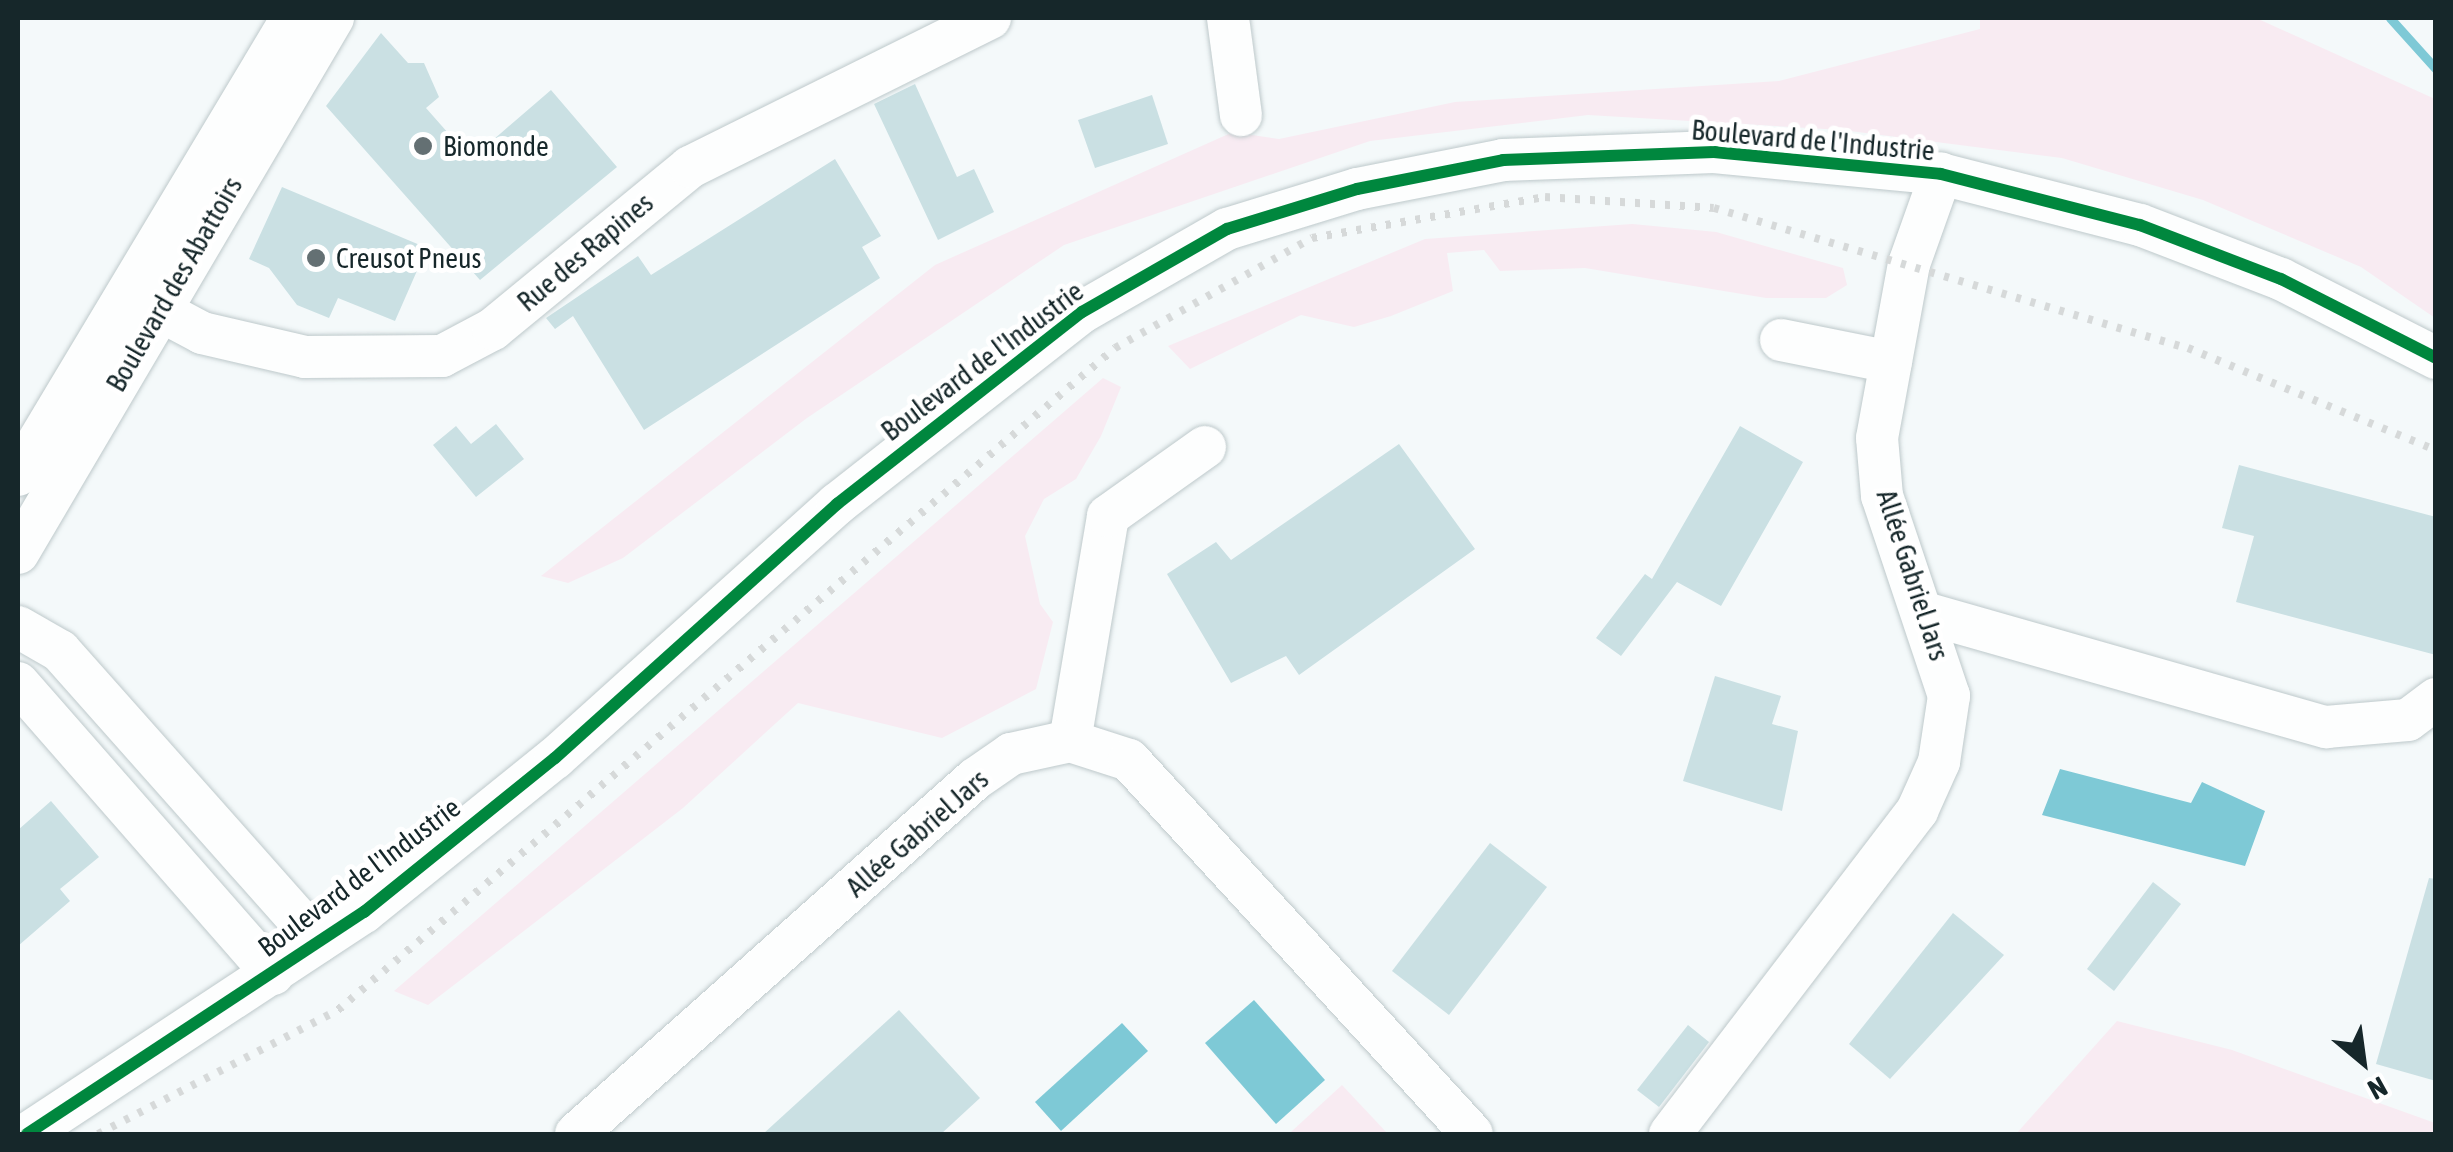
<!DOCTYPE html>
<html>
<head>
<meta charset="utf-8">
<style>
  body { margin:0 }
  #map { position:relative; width:2453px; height:1152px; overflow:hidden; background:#f4f9fa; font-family:"Asap Condensed",sans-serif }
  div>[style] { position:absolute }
  .green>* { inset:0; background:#f8ebf2 }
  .water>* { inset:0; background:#7ec9d6 }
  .stream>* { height:9px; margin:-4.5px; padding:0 4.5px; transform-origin:4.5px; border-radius:4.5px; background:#7ec9d6 }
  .building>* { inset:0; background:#cae0e3 }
  .roads { filter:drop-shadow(0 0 2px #bec9cb) drop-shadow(0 0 2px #bec9cb) }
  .minor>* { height:42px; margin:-21px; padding:0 21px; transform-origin:21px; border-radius:21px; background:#fdfefe }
  .rail>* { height:8px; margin-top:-4px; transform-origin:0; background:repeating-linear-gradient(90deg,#d6d9d9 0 5px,transparent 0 15px) }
  .cycleway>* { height:12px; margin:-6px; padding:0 6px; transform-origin:6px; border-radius:6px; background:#00873e }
  .dots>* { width:28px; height:28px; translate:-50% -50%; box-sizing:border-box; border:5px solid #fff; border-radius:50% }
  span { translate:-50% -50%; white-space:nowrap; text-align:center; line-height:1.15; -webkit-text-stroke:10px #fff; paint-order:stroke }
  .street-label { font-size:28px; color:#16272a }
  .poi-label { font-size:28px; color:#16272a }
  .left { translate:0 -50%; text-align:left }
  .frame { position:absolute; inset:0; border:20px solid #16272a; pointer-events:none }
  .north { position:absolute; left:2313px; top:1012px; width:100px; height:100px; -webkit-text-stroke:8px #fff; paint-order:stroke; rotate:151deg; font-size:28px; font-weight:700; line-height:40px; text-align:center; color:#16272a }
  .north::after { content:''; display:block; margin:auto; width:35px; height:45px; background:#16272a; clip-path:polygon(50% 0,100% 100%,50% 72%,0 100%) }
</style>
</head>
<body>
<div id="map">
  <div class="green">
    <i style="clip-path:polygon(1980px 18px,2256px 18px,2435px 99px,2435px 318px,2361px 267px,2203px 200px,2062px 158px,1842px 130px,1588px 115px,1370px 141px,1064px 245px,807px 418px,623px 558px,568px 583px,541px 576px,935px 265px,1233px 132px,1279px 139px,1455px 102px,1779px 81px,1980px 29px)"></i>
    <i style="clip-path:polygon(1632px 224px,1716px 232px,1843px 268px,1847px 285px,1826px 298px,1766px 298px,1585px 268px,1500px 271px,1484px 250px,1447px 253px,1453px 291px,1391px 316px,1354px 327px,1301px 315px,1190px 369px,1168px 346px,1425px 239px)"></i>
    <i style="clip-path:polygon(1103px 378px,1121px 387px,1101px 436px,1076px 479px,1044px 499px,1025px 536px,1040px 604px,1053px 622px,1036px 689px,942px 738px,798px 703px,683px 808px,428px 1005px,394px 991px)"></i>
    <i style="clip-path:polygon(2117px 1021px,2232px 1050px,2435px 1123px,2435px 1134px,2016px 1134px)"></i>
    <i style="clip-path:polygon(1342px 1085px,1388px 1134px,1289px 1134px,1292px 1131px)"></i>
  </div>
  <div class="water">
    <i style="clip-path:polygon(2060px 769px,2191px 803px,2202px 782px,2265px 811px,2245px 866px,2042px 815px)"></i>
    <i style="clip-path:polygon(1254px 1000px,1325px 1080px,1276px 1124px,1205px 1043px)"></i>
    <i style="clip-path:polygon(1122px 1023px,1148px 1051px,1061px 1131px,1035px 1102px)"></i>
  </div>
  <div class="stream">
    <i style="left:2390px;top:18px;width:69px;rotate:48deg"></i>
  </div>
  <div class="building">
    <i style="clip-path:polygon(381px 33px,408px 63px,424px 63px,439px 97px,426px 108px,471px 159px,551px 90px,617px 167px,480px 280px,326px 106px)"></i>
    <i style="clip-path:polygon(915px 84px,957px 177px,974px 169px,994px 212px,938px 240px,874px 104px)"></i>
    <i style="clip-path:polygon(1152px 95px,1168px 144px,1095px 168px,1078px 120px)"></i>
    <i style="clip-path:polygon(835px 159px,881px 236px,862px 247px,880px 278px,644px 430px,573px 316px,555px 329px,546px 318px,638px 256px,651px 275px)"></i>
    <i style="clip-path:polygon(282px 187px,427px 248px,395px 321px,338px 298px,329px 318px,297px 305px,269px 268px,249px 259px)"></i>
    <i style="clip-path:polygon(496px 424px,524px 459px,476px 497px,433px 445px,456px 426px,471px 444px)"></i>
    <i style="clip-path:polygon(1740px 426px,1803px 462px,1721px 606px,1677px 582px,1621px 656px,1596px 638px,1645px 574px,1652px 579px)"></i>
    <i style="clip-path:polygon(1399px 444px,1475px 549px,1299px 675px,1286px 656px,1231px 683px,1167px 574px,1216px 542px,1231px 560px)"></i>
    <i style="clip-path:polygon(2239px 465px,2436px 517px,2436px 655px,2236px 602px,2254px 536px,2222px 528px)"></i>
    <i style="clip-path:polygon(1715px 676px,1781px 696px,1772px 724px,1798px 731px,1782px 811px,1683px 781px)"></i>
    <i style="clip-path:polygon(51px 801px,99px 857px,60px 889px,70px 901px,18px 946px,18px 830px)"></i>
    <i style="clip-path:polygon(1490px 843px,1547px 887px,1449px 1015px,1392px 971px)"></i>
    <i style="clip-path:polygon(2429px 878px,2436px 879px,2436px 1081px,2376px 1064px)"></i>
    <i style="clip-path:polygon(2153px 882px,2181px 904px,2114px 991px,2087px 969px)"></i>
    <i style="clip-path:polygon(1953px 913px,2004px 955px,1890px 1079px,1849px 1044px)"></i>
    <i style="clip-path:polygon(899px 1010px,980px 1098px,941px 1134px,763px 1134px)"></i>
    <i style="clip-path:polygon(1688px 1025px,1709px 1042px,1659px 1107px,1637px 1090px)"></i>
  </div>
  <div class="roads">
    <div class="minor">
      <i style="left:1228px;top:18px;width:98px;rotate:82.4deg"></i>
      <i style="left:159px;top:310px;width:49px;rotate:28.1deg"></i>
      <i style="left:202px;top:333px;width:106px;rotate:13.1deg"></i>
      <i style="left:305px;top:357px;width:137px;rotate:-0.4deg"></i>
      <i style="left:442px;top:356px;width:58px;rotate:-27.9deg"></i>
      <i style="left:493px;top:329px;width:255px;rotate:-39.4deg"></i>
      <i style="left:690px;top:167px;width:335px;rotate:-26.4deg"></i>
      <i style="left:1781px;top:340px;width:112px;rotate:11.3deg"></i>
      <i style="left:18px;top:475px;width:533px;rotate:-59.05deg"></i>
      <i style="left:18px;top:553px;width:621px;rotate:-59.51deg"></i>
      <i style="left:1928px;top:614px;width:414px;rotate:15.9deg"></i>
      <i style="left:2326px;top:727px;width:82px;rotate:-4.9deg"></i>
      <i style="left:2408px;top:720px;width:35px;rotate:-37deg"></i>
      <i style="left:18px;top:627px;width:48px;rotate:29.7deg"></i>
      <i style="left:60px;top:651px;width:389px;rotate:48.4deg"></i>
      <i style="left:18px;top:683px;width:387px;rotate:48.8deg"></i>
      <i style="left:1070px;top:741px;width:228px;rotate:-80.4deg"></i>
      <i style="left:1108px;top:516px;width:119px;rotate:-35.4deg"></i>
      <i style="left:27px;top:1134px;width:404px;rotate:-33.4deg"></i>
      <i style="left:364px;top:912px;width:245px;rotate:-38.9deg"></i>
      <i style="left:555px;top:758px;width:380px;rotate:-42deg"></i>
      <i style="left:837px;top:504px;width:311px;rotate:-38.1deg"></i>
      <i style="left:1082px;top:312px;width:167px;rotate:-29.8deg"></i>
      <i style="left:1227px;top:229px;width:136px;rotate:-17.1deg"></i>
      <i style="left:1357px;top:189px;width:149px;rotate:-11.2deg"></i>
      <i style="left:1503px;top:160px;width:211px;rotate:-2.2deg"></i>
      <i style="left:1714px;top:152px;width:228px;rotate:5.5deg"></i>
      <i style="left:1941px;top:174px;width:205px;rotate:14.4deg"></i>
      <i style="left:2140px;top:225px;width:151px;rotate:21deg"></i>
      <i style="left:2281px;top:279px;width:174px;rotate:27deg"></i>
      <i style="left:576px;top:1134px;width:534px;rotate:-41.66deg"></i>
      <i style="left:975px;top:779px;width:44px;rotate:-34.8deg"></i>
      <i style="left:1011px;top:754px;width:60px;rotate:-12.4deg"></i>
      <i style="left:1070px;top:741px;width:62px;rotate:17.9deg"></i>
      <i style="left:1129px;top:760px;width:507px;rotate:47.48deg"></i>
      <i style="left:1670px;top:1134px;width:407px;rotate:-52.6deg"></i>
      <i style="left:1917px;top:811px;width:54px;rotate:-65.8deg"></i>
      <i style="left:1939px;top:762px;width:67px;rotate:-81.4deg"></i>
      <i style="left:1949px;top:696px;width:211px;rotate:-108.5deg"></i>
      <i style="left:1882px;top:496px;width:58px;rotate:-94.9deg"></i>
      <i style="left:1877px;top:438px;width:177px;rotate:-79.6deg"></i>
      <i style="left:1909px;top:264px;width:96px;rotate:-70.4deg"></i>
    </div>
  </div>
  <div class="rail">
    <i style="left:98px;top:1134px;width:270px;rotate:-27.3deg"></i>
    <i style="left:338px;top:1010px;width:1021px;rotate:-40.43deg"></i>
    <i style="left:1115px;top:348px;width:226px;rotate:-29.2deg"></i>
    <i style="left:1312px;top:238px;width:237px;rotate:-10deg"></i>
    <i style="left:1545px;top:197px;width:169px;rotate:3.7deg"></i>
    <i style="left:1714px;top:208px;width:494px;rotate:16.5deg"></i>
    <i style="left:2188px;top:348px;width:268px;rotate:22.4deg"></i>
  </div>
  <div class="cycleway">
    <i style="left:27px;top:1134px;width:404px;rotate:-33.4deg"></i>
    <i style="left:364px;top:912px;width:245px;rotate:-38.9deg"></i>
    <i style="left:555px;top:758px;width:380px;rotate:-42deg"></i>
    <i style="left:837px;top:504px;width:311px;rotate:-38.1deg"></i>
    <i style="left:1082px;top:312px;width:167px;rotate:-29.8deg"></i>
    <i style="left:1227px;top:229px;width:136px;rotate:-17.1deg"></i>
    <i style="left:1357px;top:189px;width:149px;rotate:-11.2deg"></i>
    <i style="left:1503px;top:160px;width:211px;rotate:-2.2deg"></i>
    <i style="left:1714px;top:152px;width:228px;rotate:5.5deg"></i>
    <i style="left:1941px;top:174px;width:205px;rotate:14.4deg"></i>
    <i style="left:2140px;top:225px;width:151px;rotate:21deg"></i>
    <i style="left:2281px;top:279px;width:174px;rotate:27deg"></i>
  </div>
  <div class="dots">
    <i style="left:423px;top:146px;background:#647073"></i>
    <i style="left:316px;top:258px;background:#647073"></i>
  </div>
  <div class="street-label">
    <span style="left:1813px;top:140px;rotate:5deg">Boulevard de l'Industrie</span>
    <span style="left:585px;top:252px;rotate:-40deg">Rue des Rapines</span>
    <span style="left:174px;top:284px;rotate:-60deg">Boulevard des Abattoirs</span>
    <span style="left:982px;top:361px;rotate:-37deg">Boulevard de l'Industrie</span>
    <span style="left:1913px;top:575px;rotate:72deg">Allée Gabriel Jars</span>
    <span style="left:917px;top:833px;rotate:-41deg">Allée Gabriel Jars</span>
    <span style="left:359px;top:877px;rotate:-37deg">Boulevard de l'Industrie</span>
  </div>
  <div class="poi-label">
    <span class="left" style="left:443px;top:146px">Biomonde</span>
    <span class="left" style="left:336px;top:258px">Creusot Pneus</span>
  </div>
  <div class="frame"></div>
  <div class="north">N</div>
</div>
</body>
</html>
